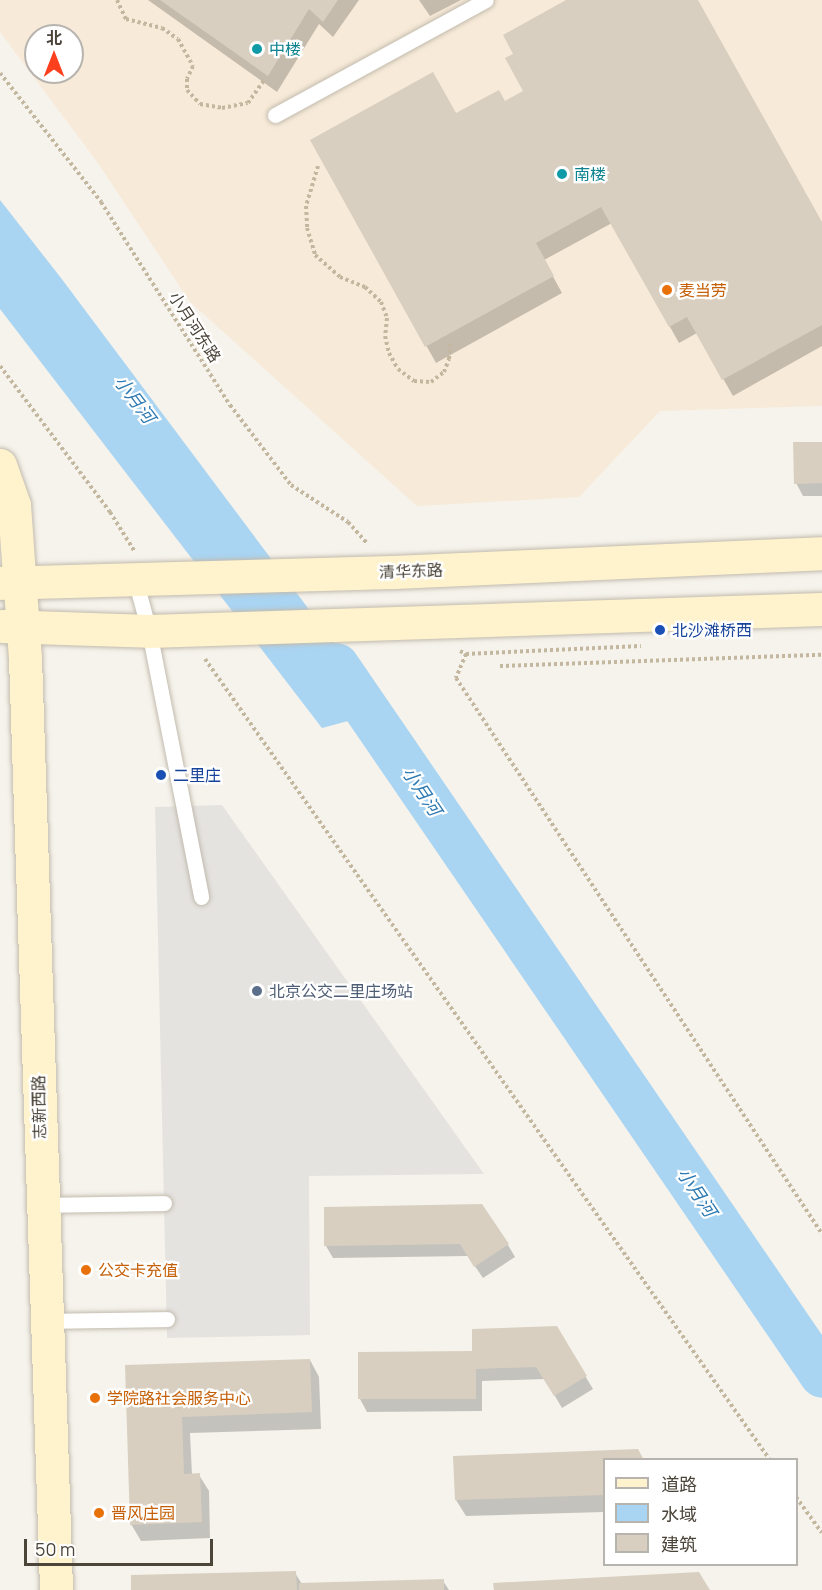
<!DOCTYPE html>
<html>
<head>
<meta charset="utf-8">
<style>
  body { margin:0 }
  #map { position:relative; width:822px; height:1590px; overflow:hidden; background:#f6f3ec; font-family:Manrope,"Noto Sans SC",sans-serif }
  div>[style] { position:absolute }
  .commercial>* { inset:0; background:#f7ead8 }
  .parking>* { inset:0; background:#e5e3e0 }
  .water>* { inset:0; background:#a9d4f2 }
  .shadow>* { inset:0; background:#0003 }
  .river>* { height:45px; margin:-22.5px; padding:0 22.5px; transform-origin:22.5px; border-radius:22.5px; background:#a9d4f2 }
  .building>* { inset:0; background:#d8cfc1 }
  .path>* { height:4px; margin-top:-2px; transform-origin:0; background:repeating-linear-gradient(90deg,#c4b79f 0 3px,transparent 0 6px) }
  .roads { filter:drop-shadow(0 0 2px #c2bbae) drop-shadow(0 0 2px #c2bbae) }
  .lane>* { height:15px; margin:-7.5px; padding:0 7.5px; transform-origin:7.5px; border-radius:7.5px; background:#fff }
  .secondary>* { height:33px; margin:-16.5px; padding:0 16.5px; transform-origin:16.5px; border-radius:16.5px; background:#fff3cd }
  .dots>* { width:16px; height:16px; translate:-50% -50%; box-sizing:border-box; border:3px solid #fff; border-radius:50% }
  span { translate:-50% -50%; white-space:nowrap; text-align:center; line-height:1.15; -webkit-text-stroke:4.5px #fff; paint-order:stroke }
  .culture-label { font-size:16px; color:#0d838f }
  .left { translate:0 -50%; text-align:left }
  .food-label { font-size:16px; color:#c56008 }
  .street-label { font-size:16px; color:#4b4439 }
  .transit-label { font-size:16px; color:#164399 }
  .service-label { font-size:16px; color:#4e5e75 }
  .water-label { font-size:18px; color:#2e7ab2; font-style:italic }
  .legend { position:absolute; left:603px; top:1458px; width:195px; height:108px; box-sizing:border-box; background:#fff; border:2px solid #b7b4b0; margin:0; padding:8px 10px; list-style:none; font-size:18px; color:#4b4439 }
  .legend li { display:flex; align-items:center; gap:12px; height:30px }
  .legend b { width:30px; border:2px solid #b7b4b0 }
  .north { position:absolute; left:24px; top:24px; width:60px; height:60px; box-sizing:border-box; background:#fff; border:2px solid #b7b4b0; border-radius:50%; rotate:0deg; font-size:16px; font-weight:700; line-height:24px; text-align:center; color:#4b4439 }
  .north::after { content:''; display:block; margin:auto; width:21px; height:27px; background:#fc3f1d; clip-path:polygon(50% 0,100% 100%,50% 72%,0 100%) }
  .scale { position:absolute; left:24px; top:1539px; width:189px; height:27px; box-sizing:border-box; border:3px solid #4b4439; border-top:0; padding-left:8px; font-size:18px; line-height:21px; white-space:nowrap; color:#4b4439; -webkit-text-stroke:4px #fff; paint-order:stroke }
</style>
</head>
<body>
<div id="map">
  <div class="commercial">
    <i style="clip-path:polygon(evenodd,0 0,822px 0,822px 406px,660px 411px,579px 497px,417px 506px,190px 302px,98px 163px,0 32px,0 0,36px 36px,72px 36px,72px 72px,36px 72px,36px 36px)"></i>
  </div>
  <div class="parking">
    <i style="clip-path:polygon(222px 805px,484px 1174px,309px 1176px,310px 1335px,167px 1338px,155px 807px)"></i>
  </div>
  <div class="water">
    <i style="clip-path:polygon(0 200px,61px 278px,385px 711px,322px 728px,0 309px)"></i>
  </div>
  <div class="shadow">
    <i style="clip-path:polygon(148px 0,359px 0,333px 37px,319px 24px,277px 92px)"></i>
    <i style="clip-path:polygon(419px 0,461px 0,430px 16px)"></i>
    <i style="clip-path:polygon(569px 0,697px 0,822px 225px,822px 346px,733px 396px,697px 333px,679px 343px,612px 223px,544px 260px,562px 293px,436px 363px,312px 141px,456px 115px,504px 103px,525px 91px,515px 54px)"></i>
    <i style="clip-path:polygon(822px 443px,822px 496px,803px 496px,796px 483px)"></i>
    <i style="clip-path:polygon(325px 1208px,508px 1245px,515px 1257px,483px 1278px,468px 1256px,333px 1258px,326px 1246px)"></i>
    <i style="clip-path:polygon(556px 1328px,593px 1389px,562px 1408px,545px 1379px,482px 1381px,482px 1411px,367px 1412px,360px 1399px,359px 1354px,474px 1353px)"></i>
    <i style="clip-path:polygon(310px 1360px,319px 1377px,321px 1429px,190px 1433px,192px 1475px,199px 1475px,209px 1491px,210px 1538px,141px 1541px,131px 1524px,126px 1366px)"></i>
    <i style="clip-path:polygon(455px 1457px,604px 1460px,604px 1512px,466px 1516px,456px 1500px)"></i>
    <i style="clip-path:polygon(295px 1573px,302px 1584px,443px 1581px,449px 1590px,133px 1590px)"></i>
  </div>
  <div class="river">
    <i style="left:336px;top:665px;width:860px;rotate:55.61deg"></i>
  </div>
  <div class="building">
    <i style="clip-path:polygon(160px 0,338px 0,323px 22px,309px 9px,268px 76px)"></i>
    <i style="clip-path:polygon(566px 0,698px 0,822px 222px,822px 325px,722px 380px,687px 317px,669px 327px,601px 207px,536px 243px,554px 276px,425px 347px,310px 140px,433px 72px,456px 113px,499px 90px,505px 101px,523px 91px,505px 58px,513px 54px,503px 35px)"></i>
    <i style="clip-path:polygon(793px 442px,822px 442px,822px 483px,794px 484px)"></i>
    <i style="clip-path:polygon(482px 1204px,509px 1244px,474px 1267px,460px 1244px,324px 1246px,324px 1207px)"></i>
    <i style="clip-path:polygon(557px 1326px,587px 1376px,554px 1396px,536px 1367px,476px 1369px,476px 1399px,358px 1399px,358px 1352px,472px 1351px,472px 1329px)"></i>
    <i style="clip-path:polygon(310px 1359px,312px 1412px,182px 1417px,184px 1474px,200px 1473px,202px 1522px,130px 1525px,125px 1365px)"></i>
    <i style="clip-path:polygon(638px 1449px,644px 1460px,604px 1460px,604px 1495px,455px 1500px,453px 1456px)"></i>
    <i style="clip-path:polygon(296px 1571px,297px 1590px,131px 1590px,131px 1575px)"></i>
    <i style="clip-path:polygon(699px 1572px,710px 1590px,494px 1590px,493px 1583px)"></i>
    <i style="clip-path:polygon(444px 1579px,444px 1590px,299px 1590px,299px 1583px)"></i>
  </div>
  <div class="path">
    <i style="left:117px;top:0;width:21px;rotate:65deg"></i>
    <i style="left:126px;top:19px;width:37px;rotate:14deg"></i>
    <i style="left:162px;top:28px;width:19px;rotate:35deg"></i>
    <i style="left:178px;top:39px;width:31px;rotate:61deg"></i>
    <i style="left:193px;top:66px;width:14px;rotate:115deg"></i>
    <i style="left:187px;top:79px;width:11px;rotate:90deg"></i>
    <i style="left:187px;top:90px;width:19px;rotate:47deg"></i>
    <i style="left:200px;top:104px;width:22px;rotate:10deg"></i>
    <i style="left:222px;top:108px;width:26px;rotate:-11deg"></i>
    <i style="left:248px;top:103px;width:29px;rotate:-55deg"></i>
    <i style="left:0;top:73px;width:164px;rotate:51.9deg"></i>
    <i style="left:101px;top:202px;width:241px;rotate:57.6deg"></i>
    <i style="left:230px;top:405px;width:101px;rotate:52.7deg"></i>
    <i style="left:291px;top:485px;width:68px;rotate:33deg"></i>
    <i style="left:348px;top:522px;width:30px;rotate:48deg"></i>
    <i style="left:318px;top:166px;width:42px;rotate:106.7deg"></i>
    <i style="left:306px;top:206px;width:22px;rotate:87deg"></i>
    <i style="left:307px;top:228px;width:28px;rotate:73deg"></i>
    <i style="left:315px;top:255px;width:33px;rotate:41deg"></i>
    <i style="left:340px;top:277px;width:27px;rotate:22deg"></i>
    <i style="left:365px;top:287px;width:22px;rotate:43deg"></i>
    <i style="left:381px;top:302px;width:17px;rotate:69deg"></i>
    <i style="left:387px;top:318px;width:18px;rotate:96deg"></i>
    <i style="left:385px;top:336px;width:17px;rotate:77deg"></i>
    <i style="left:389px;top:353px;width:18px;rotate:61deg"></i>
    <i style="left:398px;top:369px;width:20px;rotate:37deg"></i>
    <i style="left:414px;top:381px;width:17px;rotate:3deg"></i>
    <i style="left:431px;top:382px;width:16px;rotate:-38deg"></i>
    <i style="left:444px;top:372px;width:14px;rotate:-69deg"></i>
    <i style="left:449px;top:359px;width:17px;rotate:-87deg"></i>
    <i style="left:0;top:366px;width:183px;rotate:53deg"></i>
    <i style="left:110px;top:512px;width:47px;rotate:58deg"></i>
    <i style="left:460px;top:651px;width:7px;rotate:27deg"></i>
    <i style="left:466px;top:654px;width:175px;rotate:-2.6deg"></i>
    <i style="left:466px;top:654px;width:26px;rotate:113deg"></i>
    <i style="left:456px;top:678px;width:666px;rotate:56.64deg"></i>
    <i style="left:205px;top:659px;width:980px;rotate:54.8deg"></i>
    <i style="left:500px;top:666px;width:322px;rotate:-2deg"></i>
    <i style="left:796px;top:1497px;width:44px;rotate:54.2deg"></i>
  </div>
  <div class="roads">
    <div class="lane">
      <i style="left:275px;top:115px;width:240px;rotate:-28.6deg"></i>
      <i style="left:135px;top:579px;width:54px;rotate:74.9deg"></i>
      <i style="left:149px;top:631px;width:271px;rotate:78.9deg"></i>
      <i style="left:42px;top:1205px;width:122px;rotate:-0.9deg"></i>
      <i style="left:46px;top:1321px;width:121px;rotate:-0.9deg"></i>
    </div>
    <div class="secondary">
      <i style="left:0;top:465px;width:42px;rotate:70.7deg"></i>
      <i style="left:14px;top:505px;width:153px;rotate:85.9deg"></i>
      <i style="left:25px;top:658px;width:933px;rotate:88.09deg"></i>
      <i style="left:0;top:583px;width:393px;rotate:-1.6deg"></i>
      <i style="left:393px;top:572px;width:429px;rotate:-2.5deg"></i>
      <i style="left:2px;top:626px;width:147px;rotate:1.9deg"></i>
      <i style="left:149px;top:631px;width:673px;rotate:-1.87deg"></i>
    </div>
  </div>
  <div class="dots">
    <i style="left:257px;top:49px;background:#0f9aa8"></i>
    <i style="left:562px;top:174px;background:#0f9aa8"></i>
    <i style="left:667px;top:290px;background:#e8710a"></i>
    <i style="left:660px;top:630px;background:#1a4fb4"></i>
    <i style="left:161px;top:775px;background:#1a4fb4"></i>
    <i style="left:257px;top:991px;background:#5c6f8a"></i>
    <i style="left:86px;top:1270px;background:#e8710a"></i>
    <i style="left:95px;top:1398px;background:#e8710a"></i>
    <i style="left:99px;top:1513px;background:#e8710a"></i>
  </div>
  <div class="culture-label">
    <span class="left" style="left:269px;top:49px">中楼</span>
    <span class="left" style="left:574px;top:174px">南楼</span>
  </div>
  <div class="food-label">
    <span class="left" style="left:679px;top:290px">麦当劳</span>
    <span class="left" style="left:98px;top:1270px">公交卡充值</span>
    <span class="left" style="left:107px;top:1398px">学院路社会服务中心</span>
    <span class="left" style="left:111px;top:1513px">晋风庄园</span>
  </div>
  <div class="street-label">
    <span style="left:195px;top:327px;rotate:57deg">小月河东路</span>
    <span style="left:411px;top:571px;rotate:-2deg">清华东路</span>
    <span style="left:39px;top:1107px;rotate:-91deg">志新西路</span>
  </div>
  <div class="transit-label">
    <span class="left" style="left:672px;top:630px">北沙滩桥西</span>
    <span class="left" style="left:173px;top:775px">二里庄</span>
  </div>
  <div class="service-label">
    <span class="left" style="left:269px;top:991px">北京公交二里庄场站</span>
  </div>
  <div class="water-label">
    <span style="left:135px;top:399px;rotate:53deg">小月河</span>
    <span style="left:422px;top:791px;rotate:56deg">小月河</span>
    <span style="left:697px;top:1192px;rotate:56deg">小月河</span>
  </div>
  <ul class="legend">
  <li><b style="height:8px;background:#fff3cd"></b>道路</li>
  <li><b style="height:16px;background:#a9d4f2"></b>水域</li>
  <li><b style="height:16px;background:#d8cfc1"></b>建筑</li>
  </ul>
  <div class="north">北</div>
  <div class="scale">50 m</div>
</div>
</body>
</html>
